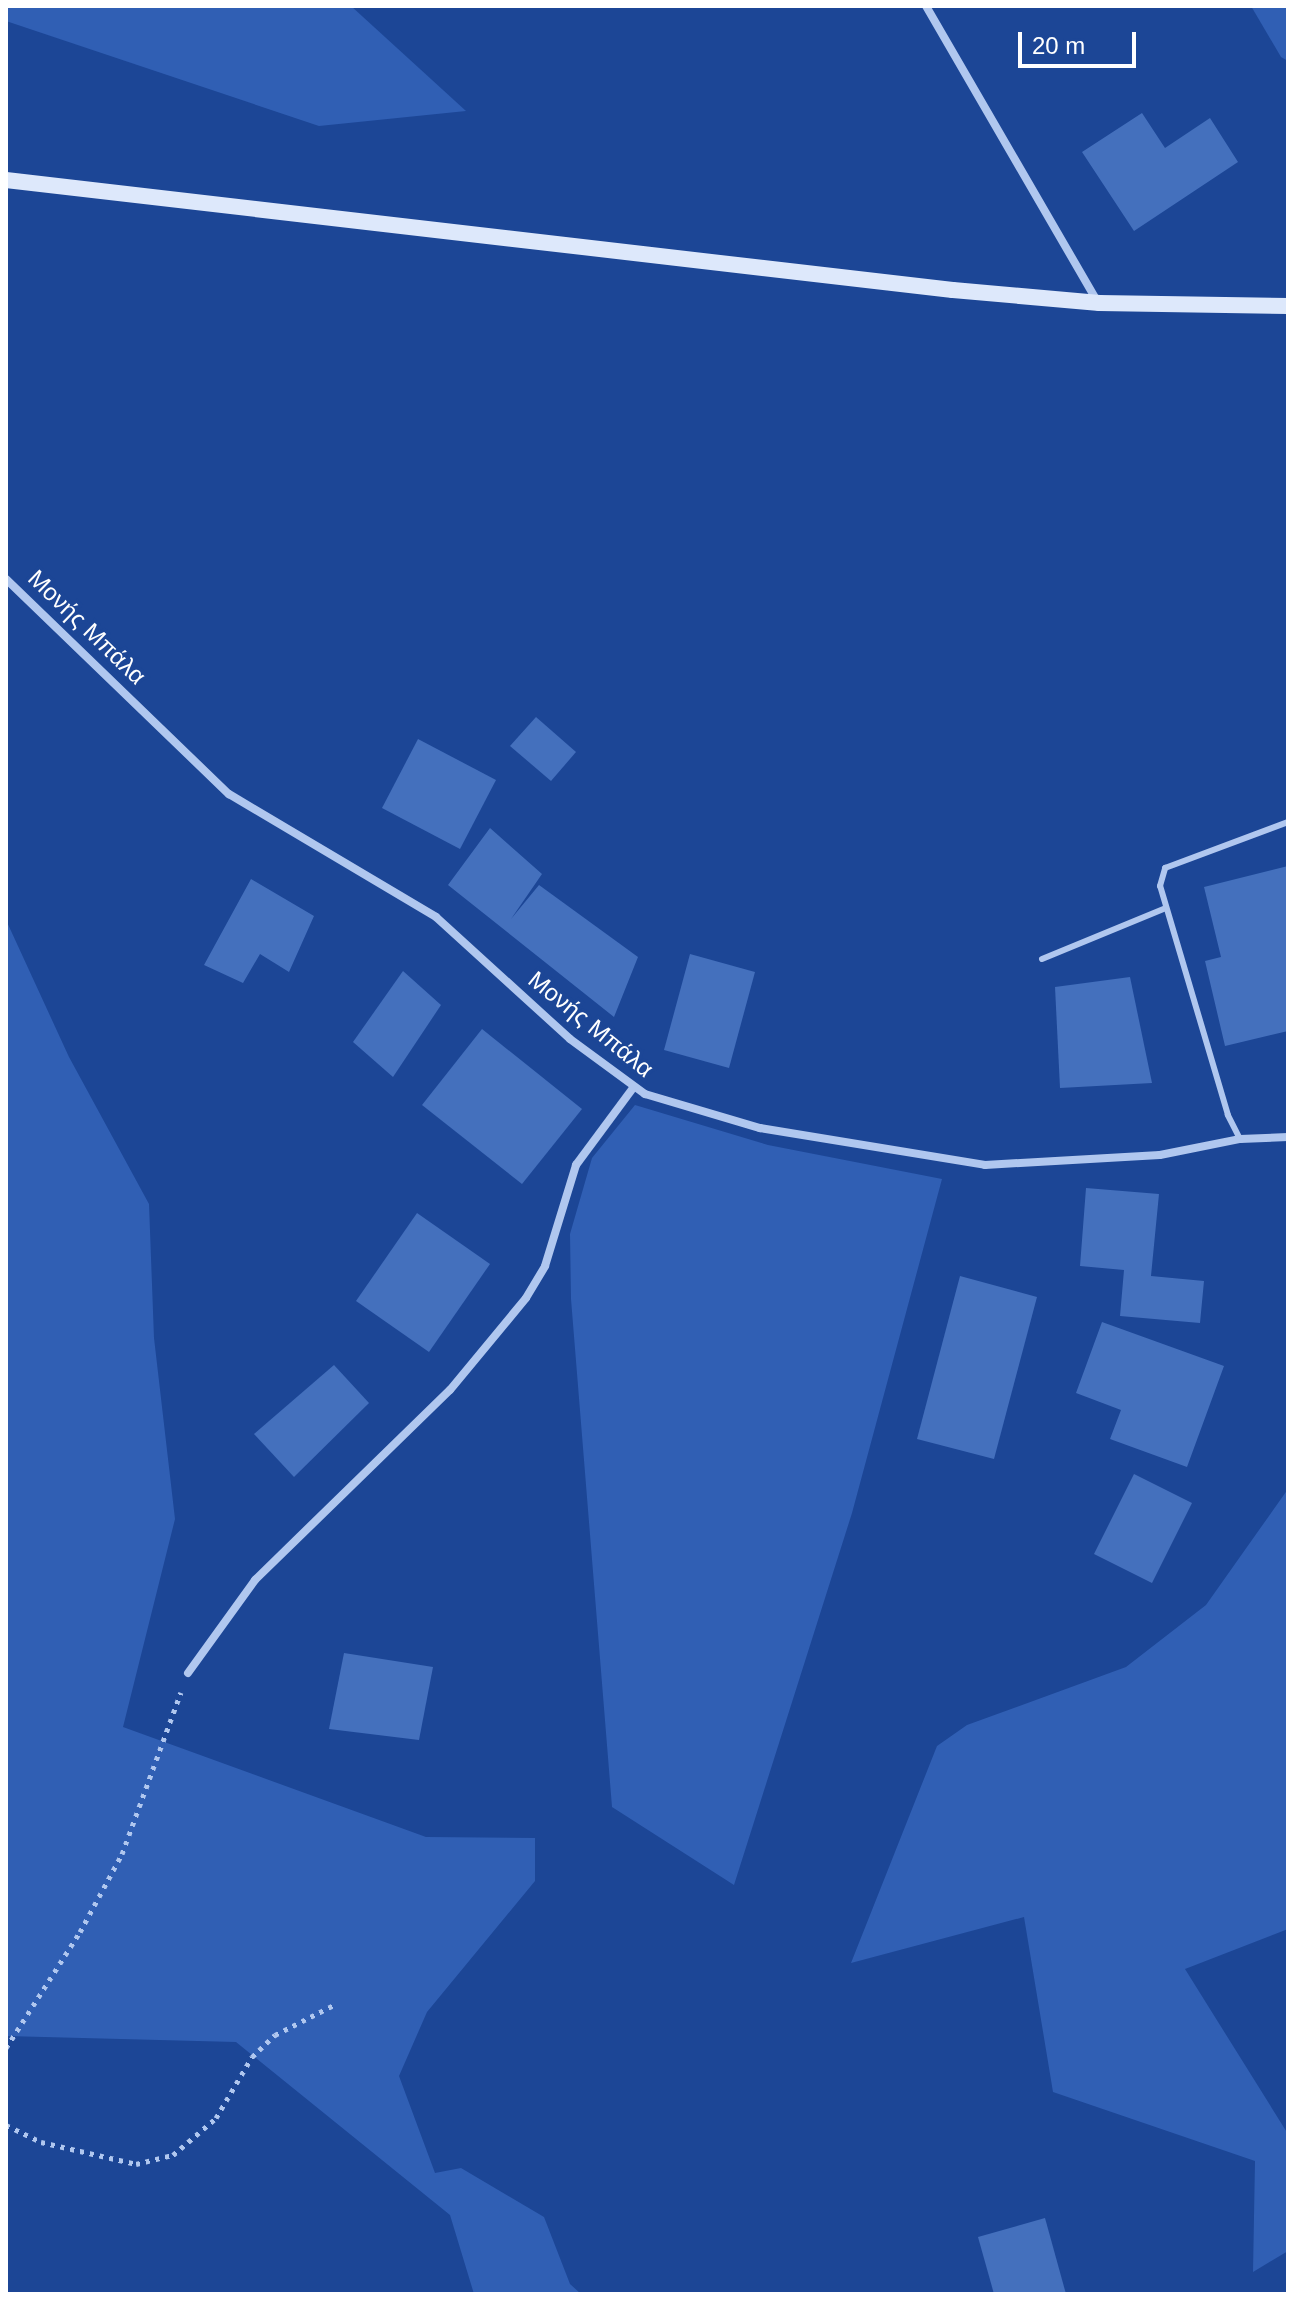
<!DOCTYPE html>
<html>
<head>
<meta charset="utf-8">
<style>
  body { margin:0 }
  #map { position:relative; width:1294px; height:2300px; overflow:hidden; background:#1c4696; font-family:Arial,sans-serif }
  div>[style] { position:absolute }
  .green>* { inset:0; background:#305fb4 }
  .building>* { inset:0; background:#4470bd }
  .path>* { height:5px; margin-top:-2.5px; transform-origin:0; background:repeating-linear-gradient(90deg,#b0c7ef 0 4px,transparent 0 10px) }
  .lane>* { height:6px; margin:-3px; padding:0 3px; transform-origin:3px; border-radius:3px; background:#b0c7ef }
  .street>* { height:8px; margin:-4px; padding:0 4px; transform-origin:4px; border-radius:4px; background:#b0c7ef }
  .secondary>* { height:16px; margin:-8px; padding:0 8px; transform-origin:8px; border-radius:8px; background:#dde8fb }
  span { translate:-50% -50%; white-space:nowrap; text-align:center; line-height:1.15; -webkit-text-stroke:7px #1c4696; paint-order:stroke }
  .street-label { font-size:24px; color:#fff }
  .frame { position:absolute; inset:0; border:8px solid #fff; pointer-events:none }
  .scale { position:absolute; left:1018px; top:32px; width:118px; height:36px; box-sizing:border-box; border:4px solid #fff; border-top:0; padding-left:10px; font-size:24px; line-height:28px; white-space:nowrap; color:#fff; -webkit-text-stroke:6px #1c4696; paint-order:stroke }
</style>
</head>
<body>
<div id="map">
  <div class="green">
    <i style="clip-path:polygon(6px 6px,351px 6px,466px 111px,319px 126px,6px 21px)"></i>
    <i style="clip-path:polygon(1251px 6px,1288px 6px,1288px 61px,1281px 57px)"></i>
    <i style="clip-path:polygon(6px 920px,69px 1057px,149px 1204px,154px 1338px,175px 1519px,123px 1727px,426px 1837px,535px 1838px,535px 1881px,427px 2012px,399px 2076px,435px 2173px,461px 2168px,544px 2217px,570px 2284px,581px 2294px,474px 2294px,450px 2215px,236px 2042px,6px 2036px)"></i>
    <i style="clip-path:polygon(635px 1105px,768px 1145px,942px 1179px,852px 1513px,734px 1885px,612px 1807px,571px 1299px,570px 1234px,592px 1158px)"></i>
    <i style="clip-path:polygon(1288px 1489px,1288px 1929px,1185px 1969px,1288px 2134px,1288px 2251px,1253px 2272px,1255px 2161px,1053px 2092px,1024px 1917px,851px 1963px,937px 1746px,967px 1725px,1126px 1667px,1206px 1605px)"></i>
  </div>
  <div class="building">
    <i style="clip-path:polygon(1142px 113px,1165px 148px,1210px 118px,1238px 162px,1134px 231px,1082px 152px)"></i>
    <i style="clip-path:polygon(536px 717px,576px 752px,551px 781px,510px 746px)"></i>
    <i style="clip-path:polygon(418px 739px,496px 780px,460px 849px,382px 808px)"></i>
    <i style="clip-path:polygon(490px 828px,542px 874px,511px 919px,539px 885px,638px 957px,614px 1017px,448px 885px)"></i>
    <i style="clip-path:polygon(1288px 866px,1288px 1031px,1225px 1046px,1205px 961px,1221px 957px,1204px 887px)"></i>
    <i style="clip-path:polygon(251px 879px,314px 916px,289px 972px,260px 954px,243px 983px,204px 965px)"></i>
    <i style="clip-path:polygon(690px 954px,755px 972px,729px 1068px,664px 1050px)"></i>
    <i style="clip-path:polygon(403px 971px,441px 1005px,393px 1077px,353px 1042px)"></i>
    <i style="clip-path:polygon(1130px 977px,1152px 1083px,1060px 1088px,1055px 987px)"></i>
    <i style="clip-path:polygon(482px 1029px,582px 1109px,522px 1184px,422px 1105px)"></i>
    <i style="clip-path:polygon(1086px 1188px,1159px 1194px,1151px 1276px,1204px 1281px,1200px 1323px,1120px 1316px,1124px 1270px,1080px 1266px)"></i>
    <i style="clip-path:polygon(417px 1213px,490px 1264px,429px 1352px,356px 1301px)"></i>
    <i style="clip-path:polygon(960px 1276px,1037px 1297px,994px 1459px,917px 1439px)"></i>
    <i style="clip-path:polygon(1102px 1322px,1224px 1366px,1187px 1467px,1110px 1439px,1121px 1410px,1076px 1393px)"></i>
    <i style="clip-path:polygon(334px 1365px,369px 1403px,294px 1477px,254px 1434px)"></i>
    <i style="clip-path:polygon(1134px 1474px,1192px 1503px,1152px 1583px,1094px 1554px)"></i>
    <i style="clip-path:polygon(344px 1653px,433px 1667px,419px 1740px,329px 1729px)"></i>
    <i style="clip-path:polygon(1045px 2218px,1066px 2294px,994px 2294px,978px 2237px)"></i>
  </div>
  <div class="path">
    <i style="left:6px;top:2048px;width:138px;rotate:-57.5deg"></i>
    <i style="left:80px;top:1932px;width:89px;rotate:-61.7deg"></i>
    <i style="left:122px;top:1854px;width:172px;rotate:-70deg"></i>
    <i style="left:6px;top:2125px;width:39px;rotate:26deg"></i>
    <i style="left:41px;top:2142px;width:98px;rotate:13deg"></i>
    <i style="left:136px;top:2164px;width:38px;rotate:-14deg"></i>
    <i style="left:173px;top:2155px;width:57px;rotate:-40.7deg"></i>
    <i style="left:216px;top:2118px;width:71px;rotate:-59.5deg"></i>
    <i style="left:252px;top:2057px;width:32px;rotate:-44deg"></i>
    <i style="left:275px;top:2035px;width:66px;rotate:-27deg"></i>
  </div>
  <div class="lane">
    <i style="left:1042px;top:959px;width:134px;rotate:-22.4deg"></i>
    <i style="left:1240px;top:1139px;width:27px;rotate:-117deg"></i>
    <i style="left:1228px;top:1115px;width:239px;rotate:-106.5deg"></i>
    <i style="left:1160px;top:886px;width:19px;rotate:-74deg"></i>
    <i style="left:1165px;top:868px;width:131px;rotate:-20.5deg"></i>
  </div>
  <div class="street">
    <i style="left:926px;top:6px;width:343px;rotate:59.9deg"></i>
    <i style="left:6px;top:579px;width:310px;rotate:44deg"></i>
    <i style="left:229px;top:794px;width:241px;rotate:30.7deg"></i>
    <i style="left:436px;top:917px;width:181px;rotate:42.3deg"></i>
    <i style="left:570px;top:1039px;width:93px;rotate:36.3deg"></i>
    <i style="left:645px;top:1094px;width:120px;rotate:16.5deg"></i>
    <i style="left:760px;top:1128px;width:228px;rotate:9.3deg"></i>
    <i style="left:985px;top:1165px;width:175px;rotate:-3.3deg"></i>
    <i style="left:1160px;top:1155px;width:82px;rotate:-11.3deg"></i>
    <i style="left:1240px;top:1139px;width:48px;rotate:-2.4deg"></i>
    <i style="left:188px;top:1673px;width:115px;rotate:-54.2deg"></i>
    <i style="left:255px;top:1580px;width:272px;rotate:-44.3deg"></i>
    <i style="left:450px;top:1390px;width:119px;rotate:-50.4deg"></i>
    <i style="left:526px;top:1298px;width:37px;rotate:-59deg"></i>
    <i style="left:545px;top:1266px;width:106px;rotate:-72.9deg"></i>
    <i style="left:576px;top:1165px;width:96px;rotate:-53.5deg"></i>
  </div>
  <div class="secondary">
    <i style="left:6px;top:180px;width:953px;rotate:6.63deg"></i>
    <i style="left:953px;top:290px;width:147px;rotate:5.1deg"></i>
    <i style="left:1099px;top:303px;width:189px;rotate:0.9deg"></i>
  </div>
  <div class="street-label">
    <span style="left:87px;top:627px;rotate:44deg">Μονής Μπάλα</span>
    <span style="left:591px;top:1024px;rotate:39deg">Μονής Μπάλα</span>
  </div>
  <div class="frame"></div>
  <div class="scale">20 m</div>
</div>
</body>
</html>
